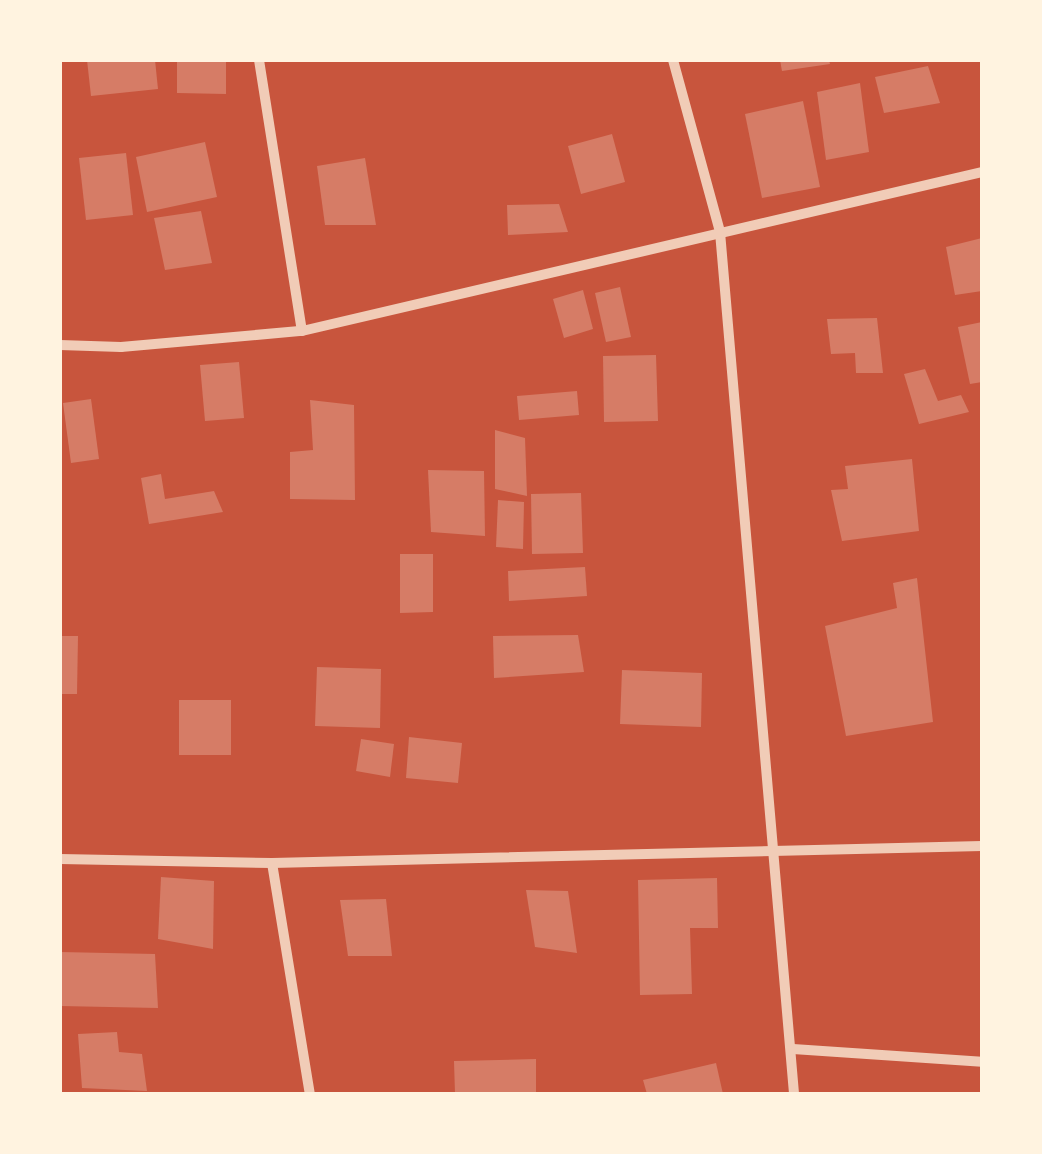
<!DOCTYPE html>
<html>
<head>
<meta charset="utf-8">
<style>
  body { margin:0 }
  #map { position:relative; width:1042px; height:1154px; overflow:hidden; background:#c8553d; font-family:"Sofia Sans Condensed",sans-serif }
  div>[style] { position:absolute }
  .building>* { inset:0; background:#d67c66 }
  .minor>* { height:10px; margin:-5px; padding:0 5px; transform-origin:5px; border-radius:5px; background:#f1ccb7 }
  span { translate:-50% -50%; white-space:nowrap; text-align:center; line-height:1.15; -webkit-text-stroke:9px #fff3e0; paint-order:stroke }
  .frame { position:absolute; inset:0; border:62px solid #fff3e0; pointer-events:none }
</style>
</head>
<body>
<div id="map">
  <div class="building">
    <i style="clip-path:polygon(87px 60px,155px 60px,158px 89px,91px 96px)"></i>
    <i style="clip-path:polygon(177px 60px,226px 60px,226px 94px,177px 93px)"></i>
    <i style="clip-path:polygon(780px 60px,829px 60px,830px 64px,782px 71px)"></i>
    <i style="clip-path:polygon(928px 66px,940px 103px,884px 113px,875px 77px)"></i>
    <i style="clip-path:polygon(860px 83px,869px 152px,826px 160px,817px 92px)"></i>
    <i style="clip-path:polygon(803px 101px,820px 187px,762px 198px,745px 114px)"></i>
    <i style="clip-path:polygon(612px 134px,625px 182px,581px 194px,568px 146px)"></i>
    <i style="clip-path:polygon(205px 142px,217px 197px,147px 212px,136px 157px)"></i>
    <i style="clip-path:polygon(126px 153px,133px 215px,86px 220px,79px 158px)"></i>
    <i style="clip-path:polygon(365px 158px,376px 225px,325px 225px,317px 166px)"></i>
    <i style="clip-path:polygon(559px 204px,568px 232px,508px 235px,507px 205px)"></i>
    <i style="clip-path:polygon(201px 211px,212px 263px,165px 270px,154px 218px)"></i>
    <i style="clip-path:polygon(982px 238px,982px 291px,955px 295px,946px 247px)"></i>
    <i style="clip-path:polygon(620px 287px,631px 337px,606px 342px,595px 293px)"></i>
    <i style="clip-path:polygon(583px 290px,593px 329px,564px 338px,553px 299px)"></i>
    <i style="clip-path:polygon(877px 318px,883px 373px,856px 373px,855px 353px,831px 354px,827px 319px)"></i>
    <i style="clip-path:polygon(982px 322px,982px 382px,970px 384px,958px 327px)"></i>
    <i style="clip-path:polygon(656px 355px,658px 421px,604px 422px,603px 356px)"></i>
    <i style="clip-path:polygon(239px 362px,244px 418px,205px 421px,200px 365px)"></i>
    <i style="clip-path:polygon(925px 369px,938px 401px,961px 395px,969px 412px,919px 424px,904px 374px)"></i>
    <i style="clip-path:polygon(577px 391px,579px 415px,519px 420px,517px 396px)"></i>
    <i style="clip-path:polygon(91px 399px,99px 459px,71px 463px,63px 403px)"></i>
    <i style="clip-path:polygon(310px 400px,354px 405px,355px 500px,290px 499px,290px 452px,313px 450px)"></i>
    <i style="clip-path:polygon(495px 430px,525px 438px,527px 496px,495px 489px)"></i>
    <i style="clip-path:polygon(912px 459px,919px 531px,842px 541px,831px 490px,848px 489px,845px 466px)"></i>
    <i style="clip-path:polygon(428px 470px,484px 471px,485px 536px,431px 532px)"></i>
    <i style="clip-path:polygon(161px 474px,165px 499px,214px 491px,223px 512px,149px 524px,141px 478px)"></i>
    <i style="clip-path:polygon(581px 493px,583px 553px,532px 554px,531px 494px)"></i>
    <i style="clip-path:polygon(498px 500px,524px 502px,523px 549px,496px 547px)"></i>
    <i style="clip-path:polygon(400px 554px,433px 554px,433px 612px,400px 613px)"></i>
    <i style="clip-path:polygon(585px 567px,587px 596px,509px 601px,508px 571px)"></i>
    <i style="clip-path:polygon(917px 578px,933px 722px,846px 736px,825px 626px,897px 608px,893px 583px)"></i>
    <i style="clip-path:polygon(578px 635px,584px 672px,494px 678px,493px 636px)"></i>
    <i style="clip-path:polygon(60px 636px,78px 636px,77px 694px,60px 694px)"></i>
    <i style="clip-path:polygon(317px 667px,381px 669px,380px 728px,315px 726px)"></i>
    <i style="clip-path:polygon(622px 670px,702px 673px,701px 727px,620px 724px)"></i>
    <i style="clip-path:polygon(179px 700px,231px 700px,231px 755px,179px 755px)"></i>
    <i style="clip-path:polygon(409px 737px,462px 743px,458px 783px,406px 778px)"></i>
    <i style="clip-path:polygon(361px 739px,394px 744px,390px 777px,356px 771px)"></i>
    <i style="clip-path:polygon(161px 877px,214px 881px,213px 949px,158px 939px)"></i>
    <i style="clip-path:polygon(717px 878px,718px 928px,690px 928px,692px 994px,640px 995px,638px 880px)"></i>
    <i style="clip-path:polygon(526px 890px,568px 891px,577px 953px,535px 947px)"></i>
    <i style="clip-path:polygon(386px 899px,392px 956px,348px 956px,340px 900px)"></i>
    <i style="clip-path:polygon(60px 952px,155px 954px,158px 1008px,60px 1006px)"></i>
    <i style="clip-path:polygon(117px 1032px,119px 1052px,142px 1054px,147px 1091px,82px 1088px,78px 1034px)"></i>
    <i style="clip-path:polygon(536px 1059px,536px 1094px,455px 1094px,454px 1061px)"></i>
    <i style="clip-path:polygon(716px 1063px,723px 1094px,647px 1094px,643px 1080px)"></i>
  </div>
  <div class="minor">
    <i style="left:259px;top:60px;width:274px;rotate:81deg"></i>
    <i style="left:673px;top:60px;width:178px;rotate:74.7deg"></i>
    <i style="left:720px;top:232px;width:865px;rotate:85.09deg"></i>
    <i style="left:60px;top:345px;width:61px;rotate:1.9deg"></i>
    <i style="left:121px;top:347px;width:182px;rotate:-5.1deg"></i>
    <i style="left:302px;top:331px;width:698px;rotate:-13.16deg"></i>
    <i style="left:60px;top:859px;width:212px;rotate:1.1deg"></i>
    <i style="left:272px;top:863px;width:710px;rotate:-1.37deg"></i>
    <i style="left:272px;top:863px;width:234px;rotate:80.7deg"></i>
    <i style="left:793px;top:1049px;width:189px;rotate:3.9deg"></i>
  </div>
  <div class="frame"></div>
</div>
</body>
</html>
